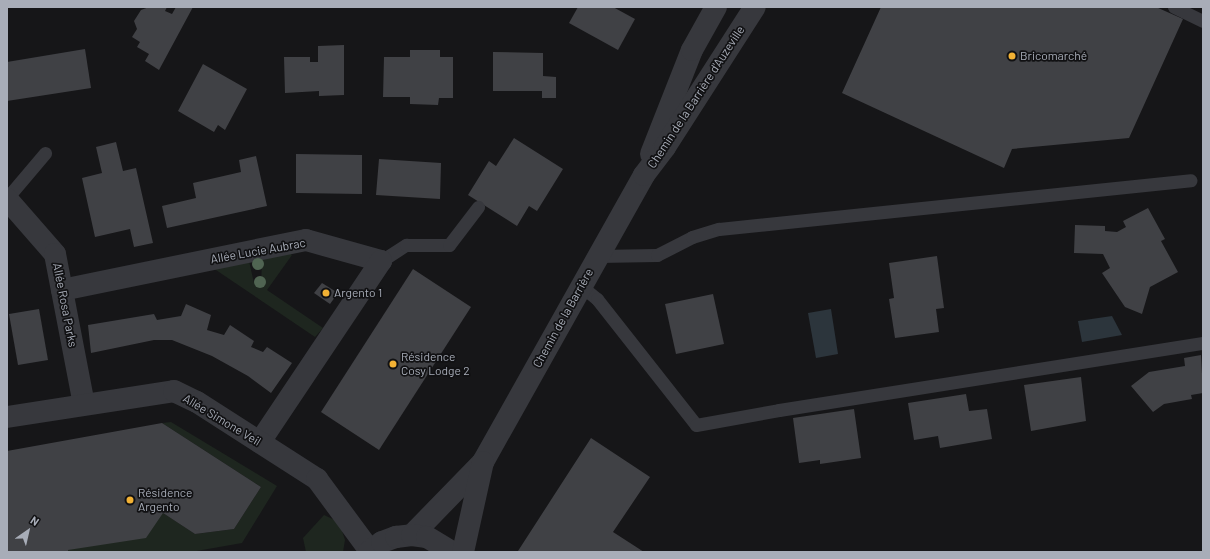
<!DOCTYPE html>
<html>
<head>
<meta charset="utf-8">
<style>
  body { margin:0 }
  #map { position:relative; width:1210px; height:559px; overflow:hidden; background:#161618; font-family:Barlow,sans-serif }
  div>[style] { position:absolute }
  .green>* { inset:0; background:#1e261f }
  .water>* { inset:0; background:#2c353c }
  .building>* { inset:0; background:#404145 }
  .service>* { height:13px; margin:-6.5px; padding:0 6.5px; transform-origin:6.5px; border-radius:6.5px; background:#37383d }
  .minor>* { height:22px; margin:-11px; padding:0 11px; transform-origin:11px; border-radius:11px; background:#37383d }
  .tertiary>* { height:22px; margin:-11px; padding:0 11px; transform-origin:11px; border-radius:11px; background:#37383d }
  .trees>* { width:12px; height:12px; margin:-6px; border-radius:50%; background:#506452 }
  .dots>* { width:11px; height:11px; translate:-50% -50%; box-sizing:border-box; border:2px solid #111113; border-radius:50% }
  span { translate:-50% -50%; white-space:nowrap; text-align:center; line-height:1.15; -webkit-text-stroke:3.5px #111113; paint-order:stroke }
  .poi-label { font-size:12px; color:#a8adb8 }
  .left { translate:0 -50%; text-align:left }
  .street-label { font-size:12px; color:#a8adb8 }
  .frame { position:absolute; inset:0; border:8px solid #a8adb8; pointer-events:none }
  .north { position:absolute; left:8px; top:511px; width:40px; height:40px; -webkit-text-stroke:3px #111113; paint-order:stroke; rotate:34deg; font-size:11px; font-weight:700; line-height:16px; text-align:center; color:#a8adb8 }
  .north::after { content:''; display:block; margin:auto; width:14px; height:18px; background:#a8adb8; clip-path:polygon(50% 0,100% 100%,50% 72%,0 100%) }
</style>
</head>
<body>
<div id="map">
  <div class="green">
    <i style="clip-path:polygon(285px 250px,292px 255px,267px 290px,323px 328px,315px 337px,213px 268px,249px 261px,254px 283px,261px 287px,262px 258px)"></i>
    <i style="clip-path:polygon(171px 422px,277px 486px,242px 543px,191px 552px,68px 552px,68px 550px,163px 513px,195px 534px,234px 529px,261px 487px,162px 423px)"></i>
    <i style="clip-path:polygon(324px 515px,339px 522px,345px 540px,343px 552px,306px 552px,303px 538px)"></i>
  </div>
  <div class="water">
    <i style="clip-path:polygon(831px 309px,838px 354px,816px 358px,808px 313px)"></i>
    <i style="clip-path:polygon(1112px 316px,1122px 335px,1082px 342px,1078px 321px)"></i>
  </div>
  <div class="building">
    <i style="clip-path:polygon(149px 7px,167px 7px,165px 11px,172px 14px,176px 7px,193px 7px,159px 70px,145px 61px,149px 54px,137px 47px,140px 42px,132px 37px,137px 29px,134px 21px,141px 10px)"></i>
    <i style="clip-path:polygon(578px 7px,613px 7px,635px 19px,618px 50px,569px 23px)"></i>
    <i style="clip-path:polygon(881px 7px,1156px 7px,1183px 19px,1129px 138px,1012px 149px,1004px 168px,842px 93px)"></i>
    <i style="clip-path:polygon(344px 45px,344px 95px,319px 96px,319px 91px,285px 93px,284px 57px,310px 57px,310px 62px,318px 62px,318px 46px)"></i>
    <i style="clip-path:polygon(85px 49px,91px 88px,7px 101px,7px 62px)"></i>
    <i style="clip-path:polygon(410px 50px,440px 50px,440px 57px,453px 57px,453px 98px,439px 98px,438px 105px,410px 104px,410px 97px,383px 97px,384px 57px,410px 57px)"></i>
    <i style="clip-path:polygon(493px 52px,543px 53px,543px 76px,556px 77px,556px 98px,542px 98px,542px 91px,493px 91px)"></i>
    <i style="clip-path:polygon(203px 64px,247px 89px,225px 130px,218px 125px,214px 132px,178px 111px)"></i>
    <i style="clip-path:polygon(514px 138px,563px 169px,537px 211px,529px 206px,517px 226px,468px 195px,489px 161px,496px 166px)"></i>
    <i style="clip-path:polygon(116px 142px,123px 171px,136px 168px,153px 243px,134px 247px,130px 229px,95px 237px,82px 178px,102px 173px,96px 147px)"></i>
    <i style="clip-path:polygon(296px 154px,362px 155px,362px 194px,296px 193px)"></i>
    <i style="clip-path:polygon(256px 156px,267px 206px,167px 228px,162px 206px,196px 198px,193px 183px,241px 172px,239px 160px)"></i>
    <i style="clip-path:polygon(379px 159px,441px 163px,440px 199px,376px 195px)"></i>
    <i style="clip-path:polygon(1148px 208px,1165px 239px,1161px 241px,1178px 272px,1150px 287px,1142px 314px,1125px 307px,1102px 273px,1110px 268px,1103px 254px,1074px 253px,1075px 225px,1105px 226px,1105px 231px,1117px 232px,1126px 227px,1123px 221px)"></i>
    <i style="clip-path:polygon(937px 256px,944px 308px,936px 309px,939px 332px,895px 338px,889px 299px,894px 298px,889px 263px)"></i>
    <i style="clip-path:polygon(413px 269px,471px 307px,379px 450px,321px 412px)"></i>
    <i style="clip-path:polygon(322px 283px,338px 293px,330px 304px,314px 293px)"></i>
    <i style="clip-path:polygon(713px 294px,724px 344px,676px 354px,665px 304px)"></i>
    <i style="clip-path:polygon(186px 304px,211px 315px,207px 330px,224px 335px,230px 325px,254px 341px,251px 347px,263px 352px,267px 347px,292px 363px,271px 393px,248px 376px,212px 356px,172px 340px,154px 340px,91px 353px,88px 325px,154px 314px,157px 320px,181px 316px)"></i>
    <i style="clip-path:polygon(39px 309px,48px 360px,18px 365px,9px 314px)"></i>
    <i style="clip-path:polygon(1201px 355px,1203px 393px,1191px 395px,1192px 399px,1164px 404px,1153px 412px,1131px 386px,1149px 372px,1185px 366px,1184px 358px)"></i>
    <i style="clip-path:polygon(1081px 377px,1086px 421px,1031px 431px,1024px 385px)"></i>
    <i style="clip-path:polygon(966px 394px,969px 411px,987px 409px,992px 439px,940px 448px,938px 436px,914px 440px,908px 403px)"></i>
    <i style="clip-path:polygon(854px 409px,861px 458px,820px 464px,820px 460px,799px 463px,793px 418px)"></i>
    <i style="clip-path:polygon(162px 423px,261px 487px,234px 529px,195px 534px,163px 513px,146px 538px,68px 550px,68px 552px,7px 552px,7px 451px)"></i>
    <i style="clip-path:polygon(591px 438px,650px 477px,613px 532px,644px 552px,519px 552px,518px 551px)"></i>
  </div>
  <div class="service">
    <i style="left:1174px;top:7px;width:32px;rotate:26deg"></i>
    <i style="left:7px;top:198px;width:59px;rotate:-49.8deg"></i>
    <i style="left:597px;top:256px;width:60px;rotate:-1deg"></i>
    <i style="left:657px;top:255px;width:39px;rotate:-27deg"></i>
    <i style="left:692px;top:237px;width:28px;rotate:-17deg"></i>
    <i style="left:719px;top:229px;width:474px;rotate:-5.9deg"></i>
    <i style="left:381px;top:261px;width:30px;rotate:-33deg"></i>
    <i style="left:406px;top:245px;width:43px"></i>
    <i style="left:449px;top:245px;width:48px;rotate:-52.7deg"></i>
    <i style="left:581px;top:286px;width:21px;rotate:39deg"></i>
    <i style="left:597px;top:299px;width:160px;rotate:51.8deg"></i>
    <i style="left:696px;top:425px;width:84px;rotate:-10.2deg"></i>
    <i style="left:779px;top:410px;width:429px;rotate:-9deg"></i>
  </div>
  <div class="minor">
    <i style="left:7px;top:199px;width:73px;rotate:48.9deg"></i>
    <i style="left:55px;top:254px;width:153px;rotate:79.1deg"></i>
    <i style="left:62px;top:290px;width:249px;rotate:-11.6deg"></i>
    <i style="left:306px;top:240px;width:78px;rotate:15.6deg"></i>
    <i style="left:381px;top:261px;width:218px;rotate:123.8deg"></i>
    <i style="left:7px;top:417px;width:169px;rotate:-8.8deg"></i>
    <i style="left:174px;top:391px;width:25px;rotate:26deg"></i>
    <i style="left:197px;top:402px;width:143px;rotate:32.7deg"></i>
    <i style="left:317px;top:479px;width:89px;rotate:53.6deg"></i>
  </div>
  <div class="tertiary">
    <i style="left:651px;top:154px;width:112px;rotate:-68.5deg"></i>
    <i style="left:692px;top:50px;width:49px;rotate:-60.8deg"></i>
    <i style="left:412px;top:535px;width:102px;rotate:-45.8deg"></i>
    <i style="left:483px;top:462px;width:329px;rotate:-60.7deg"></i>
    <i style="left:644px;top:175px;width:35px;rotate:-53deg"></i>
    <i style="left:665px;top:147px;width:166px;rotate:-57.3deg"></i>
    <i style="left:369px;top:552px;width:16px;rotate:-38deg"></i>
    <i style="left:382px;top:542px;width:15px;rotate:-20deg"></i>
    <i style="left:396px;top:537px;width:16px;rotate:-7deg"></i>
    <i style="left:412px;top:535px;width:15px;rotate:8deg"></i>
    <i style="left:427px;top:537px;width:29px;rotate:31deg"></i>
    <i style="left:463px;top:552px;width:92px;rotate:-77.5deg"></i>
  </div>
  <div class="trees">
    <i style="left:258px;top:264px"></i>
    <i style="left:260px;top:282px"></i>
  </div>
  <div class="dots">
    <i style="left:1012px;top:56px;background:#f2b134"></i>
    <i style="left:326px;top:293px;background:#f2b134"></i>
    <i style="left:393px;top:364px;background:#f2b134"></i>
    <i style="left:130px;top:500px;background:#f2b134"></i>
  </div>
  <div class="poi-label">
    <span class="left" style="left:1020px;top:56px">Bricomarché</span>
    <span class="left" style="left:334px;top:293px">Argento 1</span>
    <span class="left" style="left:401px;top:364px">Résidence<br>Cosy Lodge 2</span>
    <span class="left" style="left:138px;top:500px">Résidence<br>Argento</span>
  </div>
  <div class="street-label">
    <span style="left:696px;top:97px;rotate:-57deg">Chemin de la Barrière d'Auzeville</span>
    <span style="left:258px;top:251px;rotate:-10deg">Allée Lucie Aubrac</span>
    <span style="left:65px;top:305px;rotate:79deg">Allée Rosa Parks</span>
    <span style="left:563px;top:318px;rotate:-61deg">Chemin de la Barrière</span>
    <span style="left:222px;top:420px;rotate:31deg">Allée Simone Veil</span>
  </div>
  <div class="frame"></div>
  <div class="north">N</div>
</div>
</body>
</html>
